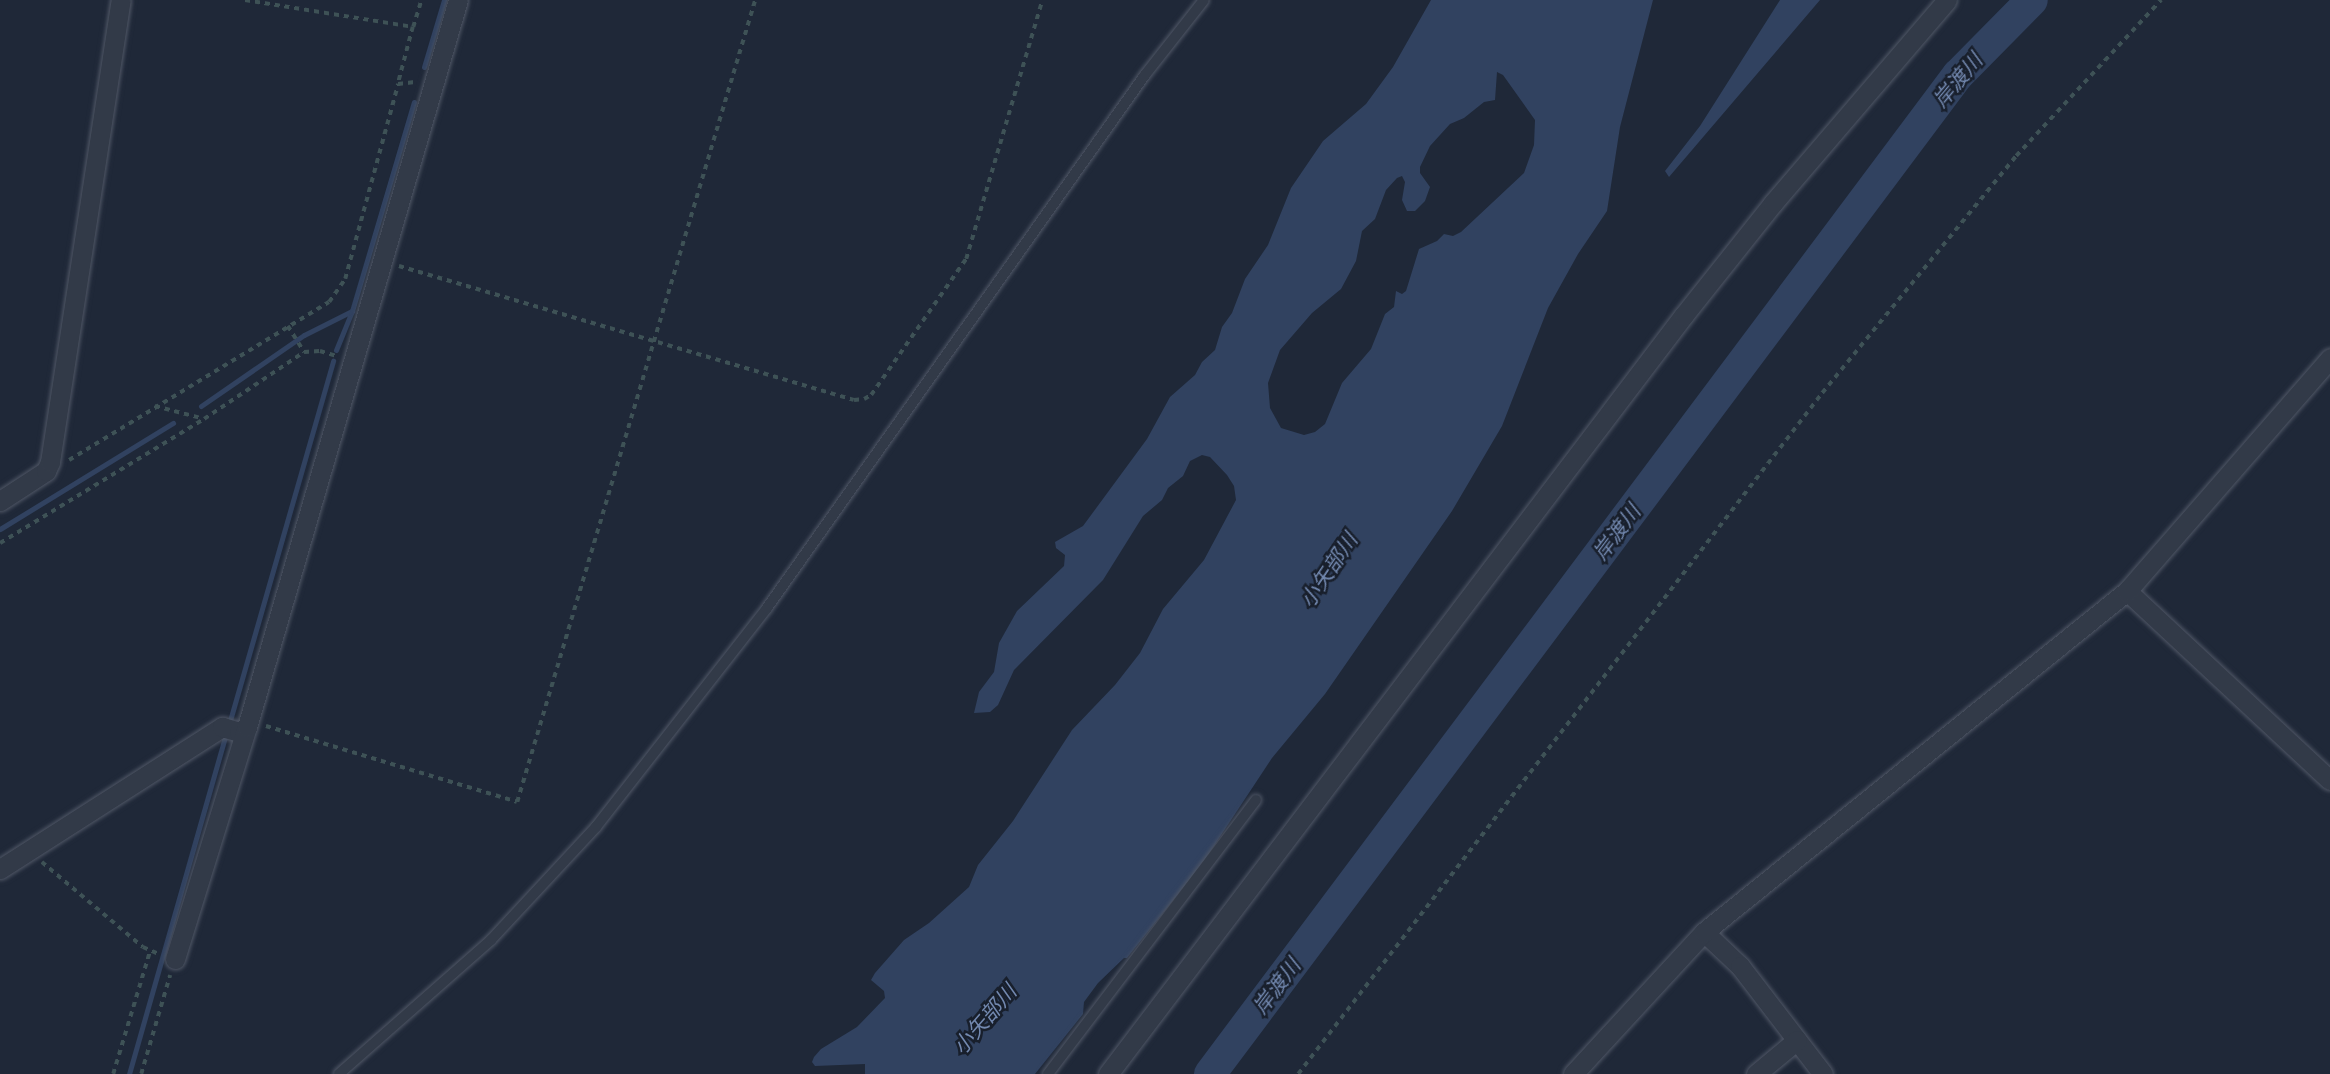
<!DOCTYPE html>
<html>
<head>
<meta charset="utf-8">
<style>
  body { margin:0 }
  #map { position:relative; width:2330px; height:1074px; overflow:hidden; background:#1f2838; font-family:"Noto Sans","Noto Sans JP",sans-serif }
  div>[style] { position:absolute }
  .water>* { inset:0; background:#314260 }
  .stream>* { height:5px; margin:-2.5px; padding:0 2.5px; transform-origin:2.5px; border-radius:2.5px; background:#314260 }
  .river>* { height:32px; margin:-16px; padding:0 16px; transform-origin:16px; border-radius:16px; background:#314260 }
  .path>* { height:3.5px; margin-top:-1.75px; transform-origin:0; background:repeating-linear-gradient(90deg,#3e5256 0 5px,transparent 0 10px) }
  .roads { filter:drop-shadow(0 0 2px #505766) drop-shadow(0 0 2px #505766) }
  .lane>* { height:10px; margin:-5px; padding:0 5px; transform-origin:5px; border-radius:5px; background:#323a48 }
  .street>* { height:19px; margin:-9.5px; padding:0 9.5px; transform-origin:9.5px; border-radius:9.5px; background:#323a48 }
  span { translate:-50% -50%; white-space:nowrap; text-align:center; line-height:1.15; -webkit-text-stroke:5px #181f2c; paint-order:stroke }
  .water-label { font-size:21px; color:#7389b0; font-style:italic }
</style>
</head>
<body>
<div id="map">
  <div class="water">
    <i style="clip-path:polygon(evenodd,1431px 0,1653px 0,1620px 127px,1607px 211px,1578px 254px,1548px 308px,1502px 426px,1452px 511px,1325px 694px,1272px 758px,1202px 864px,1127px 958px,1124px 958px,1098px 983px,1084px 1002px,1083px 1014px,1035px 1074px,865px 1074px,865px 1064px,815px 1066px,812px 1062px,814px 1057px,821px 1049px,857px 1027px,885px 998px,884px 991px,871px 980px,875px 973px,904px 940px,929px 923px,969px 887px,978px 865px,1013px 821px,1072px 730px,1115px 685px,1140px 653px,1163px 609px,1204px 560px,1236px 500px,1234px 486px,1227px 475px,1210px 457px,1202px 455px,1190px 461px,1183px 476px,1168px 488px,1162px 500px,1143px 516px,1103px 580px,1014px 670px,998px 705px,990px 712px,974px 713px,979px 692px,994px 672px,999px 643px,1017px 611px,1064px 566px,1065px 555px,1056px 548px,1055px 542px,1083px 526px,1147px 439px,1170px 397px,1195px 375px,1202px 362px,1215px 350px,1222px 327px,1232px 313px,1245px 279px,1268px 245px,1291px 188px,1323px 141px,1366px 104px,1393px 67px,1431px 0,1497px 72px,1503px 75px,1535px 120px,1534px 145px,1524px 173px,1461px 232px,1453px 236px,1444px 234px,1437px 241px,1419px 249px,1406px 291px,1402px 294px,1396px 291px,1394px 307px,1385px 314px,1371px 349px,1342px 383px,1325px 424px,1315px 432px,1304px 435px,1281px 428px,1270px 408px,1268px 383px,1280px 350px,1312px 313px,1341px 289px,1356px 261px,1362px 231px,1375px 219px,1386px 190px,1397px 178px,1402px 176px,1405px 182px,1402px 200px,1407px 211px,1415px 211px,1425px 201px,1430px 187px,1420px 173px,1420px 167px,1430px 146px,1450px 124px,1464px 118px,1484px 102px,1495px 100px,1497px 72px)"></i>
    <i style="clip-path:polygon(1780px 0,1820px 0,1669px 177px,1665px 171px,1700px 126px)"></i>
  </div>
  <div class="stream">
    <i style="left:424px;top:67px;width:70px;rotate:-73.4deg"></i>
    <i style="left:336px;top:350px;width:42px;rotate:-67.7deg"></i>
    <i style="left:352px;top:311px;width:218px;rotate:-73.5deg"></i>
    <i style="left:201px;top:406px;width:125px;rotate:-34.6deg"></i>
    <i style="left:304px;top:335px;width:54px;rotate:-26.6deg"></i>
    <i style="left:0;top:529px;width:203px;rotate:-31.5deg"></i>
    <i style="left:229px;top:724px;width:378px;rotate:-74deg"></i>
    <i style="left:129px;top:1074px;width:354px;rotate:-74.1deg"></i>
  </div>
  <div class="river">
    <i style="left:1210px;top:1074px;width:1248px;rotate:-53.18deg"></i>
    <i style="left:1958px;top:75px;width:105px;rotate:-45.4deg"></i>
  </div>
  <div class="path">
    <i style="left:245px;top:0;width:170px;rotate:9.1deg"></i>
    <i style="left:413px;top:27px;width:59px;rotate:104.7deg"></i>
    <i style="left:413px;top:27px;width:28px;rotate:-73deg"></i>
    <i style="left:399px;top:266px;width:474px;rotate:16.4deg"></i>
    <i style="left:854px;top:400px;width:10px;rotate:-6deg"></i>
    <i style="left:864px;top:399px;width:8px;rotate:-30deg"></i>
    <i style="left:871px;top:395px;width:166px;rotate:-55.1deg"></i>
    <i style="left:966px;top:259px;width:270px;rotate:-73.6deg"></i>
    <i style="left:288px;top:326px;width:31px;rotate:58deg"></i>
    <i style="left:155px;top:406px;width:48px;rotate:14.6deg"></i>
    <i style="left:69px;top:460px;width:304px;rotate:-31.3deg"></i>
    <i style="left:329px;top:302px;width:28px;rotate:-55deg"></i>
    <i style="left:345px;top:279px;width:202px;rotate:-74.8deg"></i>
    <i style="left:398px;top:84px;width:17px;rotate:-7deg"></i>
    <i style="left:0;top:543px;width:239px;rotate:-31.3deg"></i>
    <i style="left:204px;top:419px;width:120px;rotate:-33.8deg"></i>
    <i style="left:304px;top:352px;width:16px;rotate:-4deg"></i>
    <i style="left:320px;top:351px;width:17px;rotate:17deg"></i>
    <i style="left:266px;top:726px;width:262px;rotate:16.8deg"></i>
    <i style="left:517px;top:802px;width:837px;rotate:-73.47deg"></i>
    <i style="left:42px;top:862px;width:132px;rotate:40.1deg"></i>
    <i style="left:143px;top:947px;width:17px;rotate:24deg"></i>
    <i style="left:113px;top:1074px;width:128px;rotate:-73.3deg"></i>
    <i style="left:141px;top:1074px;width:103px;rotate:-73.7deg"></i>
    <i style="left:1298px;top:1074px;width:859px;rotate:-52.42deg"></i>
    <i style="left:1822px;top:393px;width:306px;rotate:-50.7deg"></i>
    <i style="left:2016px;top:156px;width:213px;rotate:-47.1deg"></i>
  </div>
  <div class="roads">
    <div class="lane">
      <i style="left:339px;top:1074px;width:203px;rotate:-41.4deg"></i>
      <i style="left:491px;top:940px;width:154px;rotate:-47.1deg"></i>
      <i style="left:596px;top:827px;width:278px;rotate:-52deg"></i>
      <i style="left:767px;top:608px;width:653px;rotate:-54.66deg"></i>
      <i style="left:1145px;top:75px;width:95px;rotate:-51.8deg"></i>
      <i style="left:1048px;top:1074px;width:344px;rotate:-52.8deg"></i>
    </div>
    <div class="street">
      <i style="left:0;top:501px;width:55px;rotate:-33.1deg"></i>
      <i style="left:46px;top:471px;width:10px;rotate:-66deg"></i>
      <i style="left:50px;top:462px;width:467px;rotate:-81.3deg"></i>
      <i style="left:2127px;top:591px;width:277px;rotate:43deg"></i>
      <i style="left:0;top:869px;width:264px;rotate:-32.6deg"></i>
      <i style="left:222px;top:727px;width:18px;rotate:16deg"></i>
      <i style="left:239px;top:732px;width:9px;rotate:-32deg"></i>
      <i style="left:1704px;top:932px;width:50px;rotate:43.4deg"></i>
      <i style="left:1740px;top:966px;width:136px;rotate:52.5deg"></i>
      <i style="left:175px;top:959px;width:243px;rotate:-72.8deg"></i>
      <i style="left:247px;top:727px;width:757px;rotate:-73.82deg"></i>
      <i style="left:1108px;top:1074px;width:953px;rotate:-52.81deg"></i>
      <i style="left:1684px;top:315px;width:143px;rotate:-51.5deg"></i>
      <i style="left:1773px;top:203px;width:267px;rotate:-49.4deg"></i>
      <i style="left:1573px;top:1074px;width:193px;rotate:-47.3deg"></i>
      <i style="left:1704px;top:932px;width:543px;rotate:-38.87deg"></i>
      <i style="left:2127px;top:591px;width:309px;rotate:-48.9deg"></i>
      <i style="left:1756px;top:1074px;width:53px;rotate:-39.7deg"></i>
    </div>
  </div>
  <div class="water-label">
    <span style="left:1957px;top:80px;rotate:-50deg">岸渡川</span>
    <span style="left:1616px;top:532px;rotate:-53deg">岸渡川</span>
    <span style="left:1328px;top:570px;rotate:-56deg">小矢部川</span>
    <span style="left:1276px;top:986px;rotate:-53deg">岸渡川</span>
    <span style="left:984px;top:1019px;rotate:-49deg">小矢部川</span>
  </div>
</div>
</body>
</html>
